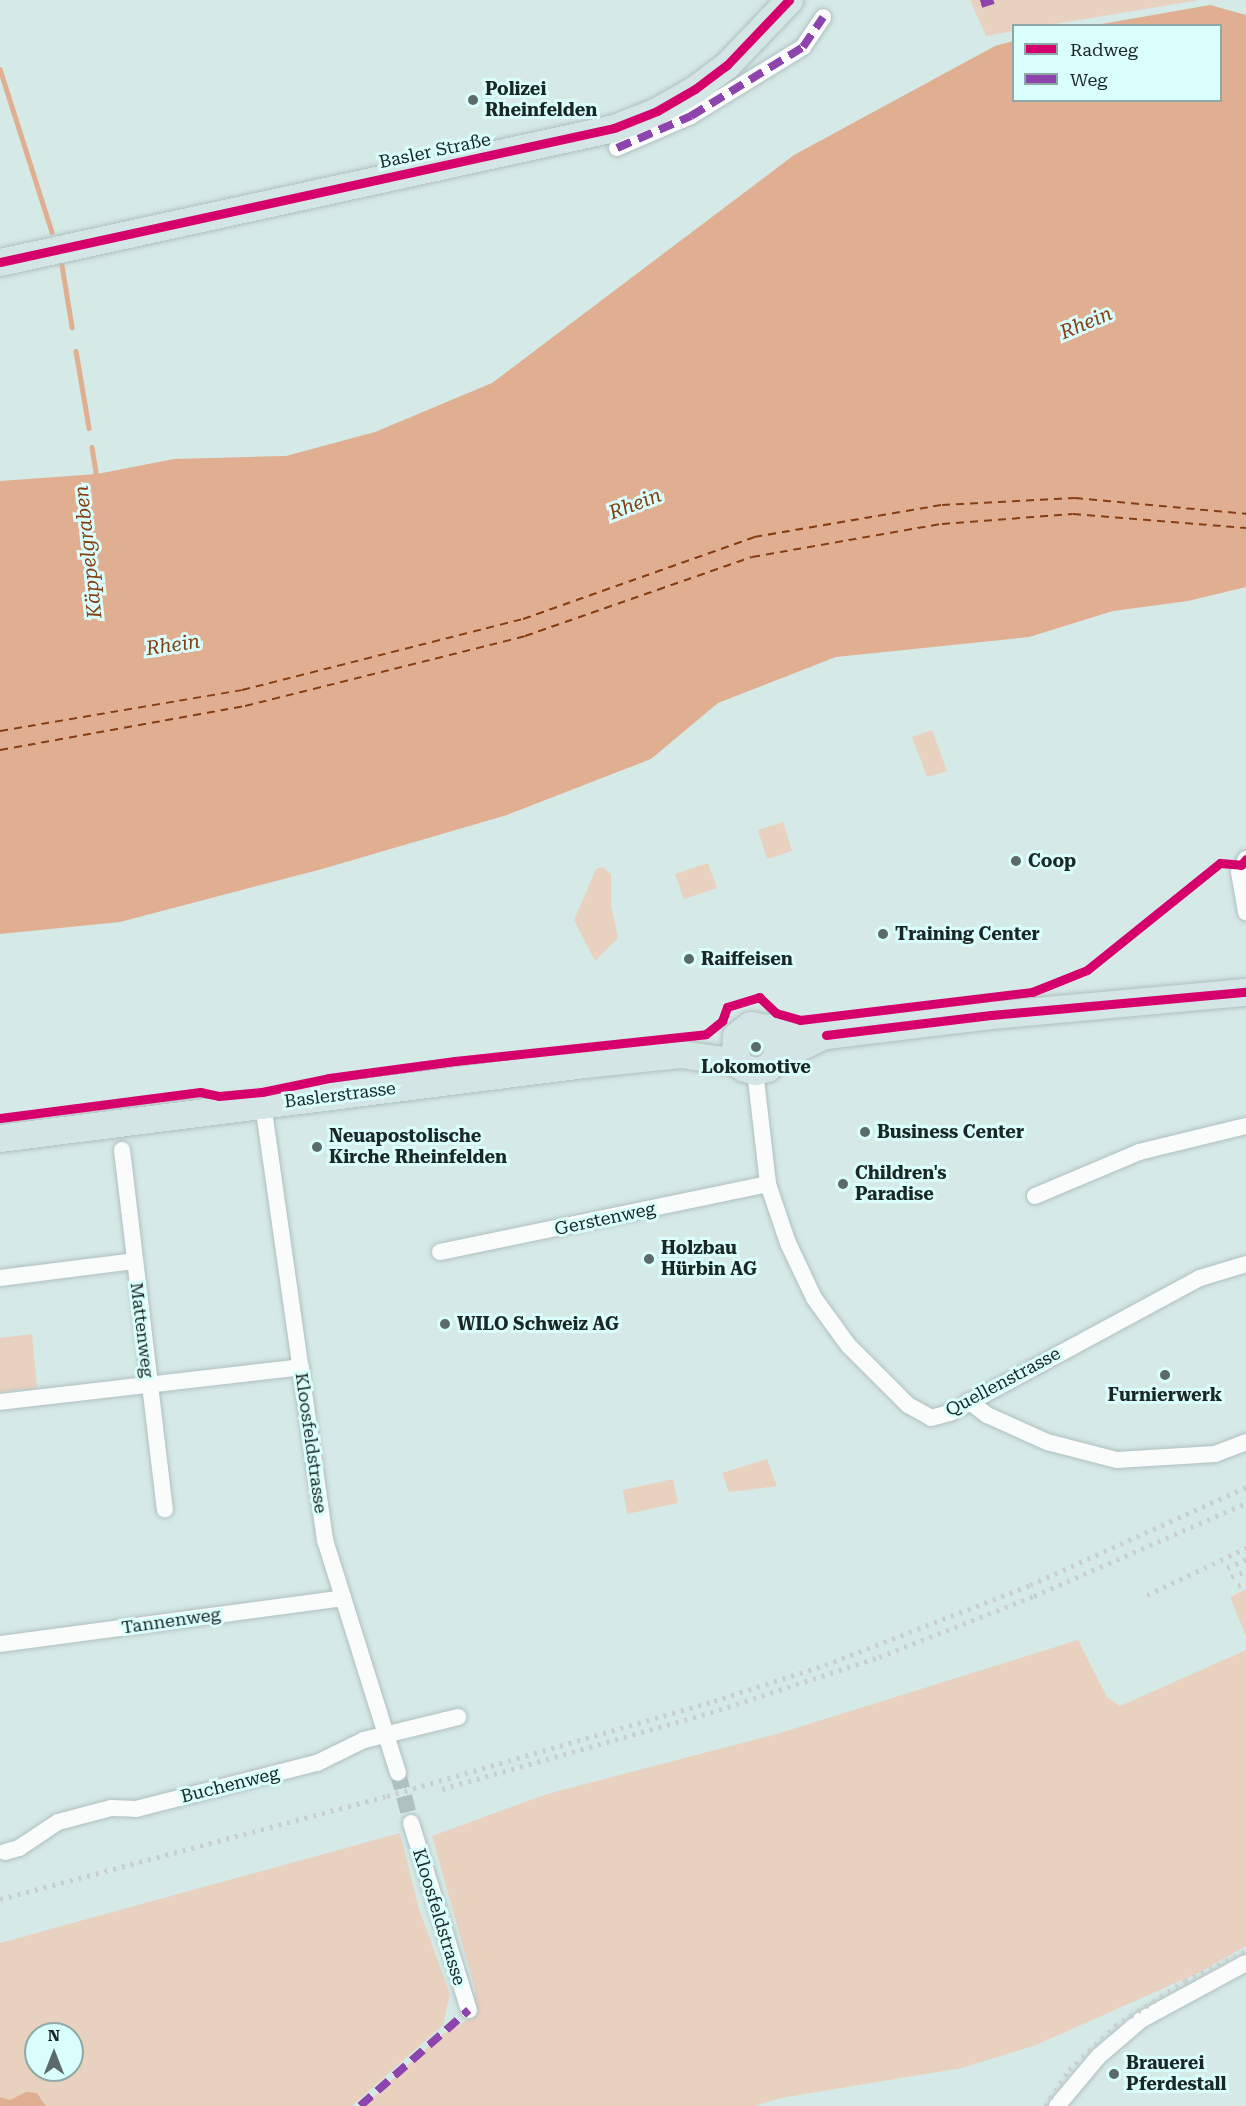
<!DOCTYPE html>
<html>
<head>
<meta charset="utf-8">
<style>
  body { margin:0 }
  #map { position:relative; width:1246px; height:2106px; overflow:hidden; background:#d5e9e7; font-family:"Roboto Serif",serif }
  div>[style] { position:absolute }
  .green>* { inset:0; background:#e9d1c0 }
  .water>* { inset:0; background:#e0af92 }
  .stream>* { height:4.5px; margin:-2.25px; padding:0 2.25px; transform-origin:2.25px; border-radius:2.25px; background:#e0af92 }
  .ferry>* { height:1.5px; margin-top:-0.75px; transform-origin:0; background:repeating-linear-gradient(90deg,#853d12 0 8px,transparent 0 14px) }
  .minor-tunnel>* { height:16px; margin-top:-8px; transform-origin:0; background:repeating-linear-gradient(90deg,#afc2c0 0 16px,transparent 0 24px) }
  .roads { filter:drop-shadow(0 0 2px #afbfbe) drop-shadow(0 0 2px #afbfbe) }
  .minor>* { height:16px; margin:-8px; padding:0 8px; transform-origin:8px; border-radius:8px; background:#f9fcfb }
  .primary>* { height:27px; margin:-13.5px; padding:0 13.5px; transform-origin:13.5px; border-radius:13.5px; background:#d3e5e4 }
  .rail>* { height:4.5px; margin-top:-2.25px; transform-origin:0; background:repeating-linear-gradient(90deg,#c8cfce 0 3px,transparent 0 9px) }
  .quiet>* { height:8px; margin-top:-4px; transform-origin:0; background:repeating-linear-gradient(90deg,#8e44ad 0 15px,transparent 0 23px) }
  .cycleway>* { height:9px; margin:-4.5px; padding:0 4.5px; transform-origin:4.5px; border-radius:4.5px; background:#d6006c }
  .dots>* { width:16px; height:16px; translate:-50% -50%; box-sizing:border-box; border:3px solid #dafefb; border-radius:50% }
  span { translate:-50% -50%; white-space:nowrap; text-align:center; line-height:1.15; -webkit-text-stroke:6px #dafefb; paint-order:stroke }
  .poi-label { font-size:18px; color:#192726; font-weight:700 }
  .left { translate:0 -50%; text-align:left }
  .street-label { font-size:18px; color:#192726 }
  .water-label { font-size:20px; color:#853d12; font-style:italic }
  .legend { position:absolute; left:1012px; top:24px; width:210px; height:78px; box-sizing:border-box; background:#dafefb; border:2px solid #8da8a6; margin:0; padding:8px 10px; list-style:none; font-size:18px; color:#192726 }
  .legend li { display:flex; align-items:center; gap:12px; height:30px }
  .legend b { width:30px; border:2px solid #8da8a6 }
  .north { position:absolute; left:24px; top:2022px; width:60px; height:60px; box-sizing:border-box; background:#dafefb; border:2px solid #8da8a6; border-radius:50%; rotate:0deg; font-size:16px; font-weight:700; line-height:24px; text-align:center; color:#192726 }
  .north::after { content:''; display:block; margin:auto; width:21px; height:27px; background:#5b6b6a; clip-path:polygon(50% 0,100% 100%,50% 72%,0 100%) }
</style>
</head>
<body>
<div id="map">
  <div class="green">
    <i style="clip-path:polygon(970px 0,1199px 0,1048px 25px,1014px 26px,1013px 31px,986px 36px)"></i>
    <i style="clip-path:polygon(932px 730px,947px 771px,927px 777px,912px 737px)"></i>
    <i style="clip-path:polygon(783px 822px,792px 851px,767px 859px,758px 830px)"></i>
    <i style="clip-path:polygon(708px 863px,717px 888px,684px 899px,675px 874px)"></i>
    <i style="clip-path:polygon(602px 867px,611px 874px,611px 905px,618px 938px,595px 961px,574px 920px,596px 869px)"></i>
    <i style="clip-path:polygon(32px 1334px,37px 1388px,0 1392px,0 1338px)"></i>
    <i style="clip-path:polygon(767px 1459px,777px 1486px,729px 1492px,722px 1473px)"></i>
    <i style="clip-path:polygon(673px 1479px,678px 1503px,627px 1514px,623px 1490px)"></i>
    <i style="clip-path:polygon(1246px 1589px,1246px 1636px,1230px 1597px)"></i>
    <i style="clip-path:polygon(1078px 1640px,1107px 1697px,1120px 1706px,1246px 1650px,1246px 1946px,1198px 1973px,1036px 2045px,962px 2068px,781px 2098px,755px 2106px,363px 2106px,440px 2036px,476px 2015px,475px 1989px,432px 1836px,547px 1794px,780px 1733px)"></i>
    <i style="clip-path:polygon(evenodd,400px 1833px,419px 1909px,450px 1994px,443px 2025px,352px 2106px,46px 2106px,41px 2097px,10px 2100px,0 2097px,0 1943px,400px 1833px,36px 2034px,72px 2034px,72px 2070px,36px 2070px,36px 2034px)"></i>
  </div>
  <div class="water">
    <i style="clip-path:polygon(1210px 5px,1246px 15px,1246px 587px,1188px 601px,1113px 611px,1029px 637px,836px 657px,718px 703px,651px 759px,507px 815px,322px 869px,120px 922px,0 934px,0 481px,97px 474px,174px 459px,286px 456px,375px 432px,492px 383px,794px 155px,995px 46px,1013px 41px,1014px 100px,1220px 100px,1220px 26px,1096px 25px)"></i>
    <i style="clip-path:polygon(26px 2092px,37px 2093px,46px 2106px,0 2106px,0 2097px,10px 2100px)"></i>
  </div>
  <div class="stream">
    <i style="left:0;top:69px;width:171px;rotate:72.3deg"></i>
    <i style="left:62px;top:265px;width:63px;rotate:80.8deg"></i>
    <i style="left:76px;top:351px;width:78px;rotate:80.4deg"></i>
    <i style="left:92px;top:447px;width:33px;rotate:81deg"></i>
  </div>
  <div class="ferry">
    <i style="left:0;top:731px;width:245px;rotate:-9.6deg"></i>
    <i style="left:242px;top:690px;width:290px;rotate:-14.2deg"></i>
    <i style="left:523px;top:619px;width:245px;rotate:-19.5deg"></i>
    <i style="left:754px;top:537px;width:191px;rotate:-9.7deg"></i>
    <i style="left:942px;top:505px;width:133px;rotate:-3deg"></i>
    <i style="left:1075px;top:498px;width:172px;rotate:5.3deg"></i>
    <i style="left:0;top:750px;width:249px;rotate:-10.2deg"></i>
    <i style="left:245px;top:706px;width:289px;rotate:-14deg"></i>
    <i style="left:525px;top:636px;width:240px;rotate:-19.2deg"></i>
    <i style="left:752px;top:557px;width:193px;rotate:-9.9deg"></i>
    <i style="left:942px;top:524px;width:131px;rotate:-4.4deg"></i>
    <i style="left:1073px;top:514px;width:174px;rotate:4.6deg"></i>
  </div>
  <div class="minor-tunnel">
    <i style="left:398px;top:1773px;width:52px;rotate:75.4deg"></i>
  </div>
  <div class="roads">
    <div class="minor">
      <i style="left:617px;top:148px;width:81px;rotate:-23.4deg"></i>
      <i style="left:691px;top:116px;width:132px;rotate:-31.6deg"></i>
      <i style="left:803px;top:47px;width:36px;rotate:-56deg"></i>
      <i style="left:1246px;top:859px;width:15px;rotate:118deg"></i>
      <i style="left:1239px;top:872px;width:41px;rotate:80.1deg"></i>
      <i style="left:755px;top:1071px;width:114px;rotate:83.4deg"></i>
      <i style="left:768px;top:1184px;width:62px;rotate:71.3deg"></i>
      <i style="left:788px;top:1243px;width:61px;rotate:64.7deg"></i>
      <i style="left:814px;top:1298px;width:58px;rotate:54.1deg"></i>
      <i style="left:848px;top:1345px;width:85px;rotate:45deg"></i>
      <i style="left:908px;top:1405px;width:26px;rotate:29deg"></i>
      <i style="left:931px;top:1418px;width:20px;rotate:-15deg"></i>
      <i style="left:950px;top:1413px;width:284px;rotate:-28.4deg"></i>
      <i style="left:1200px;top:1278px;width:48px;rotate:-16.9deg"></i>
      <i style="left:263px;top:1104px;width:440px;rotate:81.9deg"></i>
      <i style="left:325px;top:1540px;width:244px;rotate:72.6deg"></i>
      <i style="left:122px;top:1150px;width:362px;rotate:83.2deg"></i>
      <i style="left:1035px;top:1196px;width:113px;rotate:-22.9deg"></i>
      <i style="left:1139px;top:1152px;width:110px;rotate:-13.7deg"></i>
      <i style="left:440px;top:1252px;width:335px;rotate:-11.7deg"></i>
      <i style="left:0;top:1278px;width:135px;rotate:-7.2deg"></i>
      <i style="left:969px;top:1401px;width:23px;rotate:38deg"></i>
      <i style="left:987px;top:1415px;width:66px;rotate:24.2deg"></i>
      <i style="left:1047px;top:1442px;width:72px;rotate:14.4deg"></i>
      <i style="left:1117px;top:1460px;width:98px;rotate:-3.5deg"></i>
      <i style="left:1215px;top:1454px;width:33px;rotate:-21deg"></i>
      <i style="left:0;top:1402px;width:303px;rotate:-6.6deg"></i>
      <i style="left:0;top:1644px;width:346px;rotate:-7.6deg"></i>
      <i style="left:411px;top:1823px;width:196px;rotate:72.8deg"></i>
      <i style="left:5px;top:1852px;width:15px;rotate:-16deg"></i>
      <i style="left:19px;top:1848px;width:47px;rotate:-33.7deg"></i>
      <i style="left:58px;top:1822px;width:55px;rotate:-14.8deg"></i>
      <i style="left:111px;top:1808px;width:25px;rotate:2deg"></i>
      <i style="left:136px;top:1809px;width:187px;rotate:-14.3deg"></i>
      <i style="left:317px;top:1763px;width:52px;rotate:-26.1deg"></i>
      <i style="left:364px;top:1740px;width:97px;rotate:-13.7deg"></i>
      <i style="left:1057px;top:2106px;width:65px;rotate:-50deg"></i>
      <i style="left:1099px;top:2056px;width:55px;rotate:-40.6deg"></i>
      <i style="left:1141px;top:2020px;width:119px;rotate:-28.5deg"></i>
    </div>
    <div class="primary">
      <i style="left:0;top:262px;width:628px;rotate:-12.31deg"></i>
      <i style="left:614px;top:128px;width:46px;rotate:-21.6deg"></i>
      <i style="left:657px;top:111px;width:44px;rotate:-30.1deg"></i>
      <i style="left:695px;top:89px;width:40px;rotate:-37deg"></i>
      <i style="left:727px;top:65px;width:90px;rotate:-46.4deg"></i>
      <i style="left:772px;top:1032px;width:54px;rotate:3.2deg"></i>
      <i style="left:826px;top:1035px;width:166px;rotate:-6.9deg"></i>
      <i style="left:991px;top:1015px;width:256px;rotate:-5.2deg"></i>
      <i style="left:776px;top:1058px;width:14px;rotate:-82deg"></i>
      <i style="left:778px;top:1044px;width:19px;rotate:-122deg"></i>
      <i style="left:768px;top:1028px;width:18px;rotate:-171deg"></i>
      <i style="left:750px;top:1025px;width:18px;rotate:142deg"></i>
      <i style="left:736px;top:1036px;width:22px;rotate:93deg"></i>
      <i style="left:735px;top:1058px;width:11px;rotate:52deg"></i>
      <i style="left:742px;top:1067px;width:14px;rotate:17deg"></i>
      <i style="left:755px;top:1071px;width:12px;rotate:-14deg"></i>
      <i style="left:767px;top:1068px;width:13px;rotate:-48deg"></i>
      <i style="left:776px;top:1058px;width:51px;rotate:-25.6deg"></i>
      <i style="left:0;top:1138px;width:589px;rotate:-7.22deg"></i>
      <i style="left:584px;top:1064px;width:97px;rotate:-5.9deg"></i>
      <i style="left:680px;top:1054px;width:59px;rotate:7.9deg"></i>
    </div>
  </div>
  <div class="rail">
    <i style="left:1227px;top:1568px;width:21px;rotate:-25deg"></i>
    <i style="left:1231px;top:1577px;width:16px;rotate:-22deg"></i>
    <i style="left:1238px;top:1586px;width:9px;rotate:-27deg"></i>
    <i style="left:1147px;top:1595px;width:110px;rotate:-25.4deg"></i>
    <i style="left:442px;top:1789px;width:288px;rotate:-15.9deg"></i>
    <i style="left:719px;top:1710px;width:169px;rotate:-18.3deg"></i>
    <i style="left:879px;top:1657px;width:167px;rotate:-21.5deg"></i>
    <i style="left:1034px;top:1596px;width:232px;rotate:-23.7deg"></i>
    <i style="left:0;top:1899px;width:400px;rotate:-14.9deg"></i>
    <i style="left:387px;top:1796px;width:341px;rotate:-16.2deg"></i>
    <i style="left:714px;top:1701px;width:117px;rotate:-18deg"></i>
    <i style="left:825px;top:1665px;width:220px;rotate:-21.3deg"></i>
    <i style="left:1030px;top:1585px;width:237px;rotate:-24.4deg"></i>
    <i style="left:1045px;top:2106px;width:43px;rotate:-56.3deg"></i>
    <i style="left:1069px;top:2070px;width:64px;rotate:-43.7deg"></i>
    <i style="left:1115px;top:2026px;width:83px;rotate:-32.7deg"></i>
    <i style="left:1185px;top:1981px;width:68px;rotate:-26.2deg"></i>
  </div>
  <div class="quiet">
    <i style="left:981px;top:4px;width:13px;rotate:-18deg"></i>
    <i style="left:617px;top:148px;width:81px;rotate:-23.4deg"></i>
    <i style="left:691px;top:116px;width:132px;rotate:-31.6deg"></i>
    <i style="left:803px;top:47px;width:36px;rotate:-56deg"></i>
    <i style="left:360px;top:2106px;width:145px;rotate:-41.4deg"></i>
  </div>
  <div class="cycleway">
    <i style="left:0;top:262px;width:628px;rotate:-12.31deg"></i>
    <i style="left:614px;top:128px;width:46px;rotate:-21.6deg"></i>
    <i style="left:657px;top:111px;width:44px;rotate:-30.1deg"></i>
    <i style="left:695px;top:89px;width:40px;rotate:-37deg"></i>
    <i style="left:727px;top:65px;width:90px;rotate:-46.4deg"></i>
    <i style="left:826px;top:1035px;width:166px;rotate:-6.9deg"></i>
    <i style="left:991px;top:1015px;width:256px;rotate:-5.2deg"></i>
    <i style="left:0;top:1118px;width:202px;rotate:-7.4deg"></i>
    <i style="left:200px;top:1092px;width:19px;rotate:12deg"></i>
    <i style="left:219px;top:1096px;width:43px;rotate:-5.3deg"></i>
    <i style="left:262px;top:1092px;width:68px;rotate:-11.8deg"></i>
    <i style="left:329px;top:1078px;width:127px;rotate:-7.7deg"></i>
    <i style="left:455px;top:1061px;width:252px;rotate:-6.1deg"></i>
    <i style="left:706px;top:1034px;width:21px;rotate:-39deg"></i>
    <i style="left:722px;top:1021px;width:15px;rotate:-70deg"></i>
    <i style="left:727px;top:1007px;width:34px;rotate:-17deg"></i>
    <i style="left:759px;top:997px;width:23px;rotate:43deg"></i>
    <i style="left:776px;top:1013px;width:25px;rotate:16deg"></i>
    <i style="left:800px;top:1020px;width:234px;rotate:-6.9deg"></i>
    <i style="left:1032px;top:992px;width:59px;rotate:-21.8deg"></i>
    <i style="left:1087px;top:970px;width:171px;rotate:-38.8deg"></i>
    <i style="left:1220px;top:863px;width:21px;rotate:5deg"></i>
    <i style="left:1241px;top:865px;width:8px;rotate:-50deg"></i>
  </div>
  <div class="dots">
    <i style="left:473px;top:100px;background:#5b6b6a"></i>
    <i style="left:1016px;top:861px;background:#5b6b6a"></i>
    <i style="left:883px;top:934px;background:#5b6b6a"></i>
    <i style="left:689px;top:959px;background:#5b6b6a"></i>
    <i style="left:756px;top:1047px;background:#5b6b6a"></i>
    <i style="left:865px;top:1132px;background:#5b6b6a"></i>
    <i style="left:317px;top:1147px;background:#5b6b6a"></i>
    <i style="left:843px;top:1184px;background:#5b6b6a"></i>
    <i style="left:649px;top:1259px;background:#5b6b6a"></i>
    <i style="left:445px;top:1324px;background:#5b6b6a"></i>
    <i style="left:1165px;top:1375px;background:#5b6b6a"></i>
    <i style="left:1114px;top:2074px;background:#5b6b6a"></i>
  </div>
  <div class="poi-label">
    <span class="left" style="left:485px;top:100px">Polizei<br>Rheinfelden</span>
    <span class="left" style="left:1028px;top:861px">Coop</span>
    <span class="left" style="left:895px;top:934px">Training Center</span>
    <span class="left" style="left:701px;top:959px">Raiffeisen</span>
    <span style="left:756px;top:1067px">Lokomotive</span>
    <span class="left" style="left:877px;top:1132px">Business Center</span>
    <span class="left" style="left:329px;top:1147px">Neuapostolische<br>Kirche Rheinfelden</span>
    <span class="left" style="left:855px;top:1184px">Children's<br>Paradise</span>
    <span class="left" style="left:661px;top:1259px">Holzbau<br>Hürbin AG</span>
    <span class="left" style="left:457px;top:1324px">WILO Schweiz AG</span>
    <span style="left:1165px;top:1395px">Furnierwerk</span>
    <span class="left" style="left:1126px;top:2074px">Brauerei<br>Pferdestall</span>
  </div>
  <div class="street-label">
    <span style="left:435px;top:151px;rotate:-12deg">Basler Straße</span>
    <span style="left:340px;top:1095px;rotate:-7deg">Baslerstrasse</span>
    <span style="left:605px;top:1219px;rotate:-12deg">Gerstenweg</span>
    <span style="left:142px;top:1330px;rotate:83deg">Mattenweg</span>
    <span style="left:1003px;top:1382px;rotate:-28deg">Quellenstrasse</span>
    <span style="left:311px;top:1443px;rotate:82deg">Kloosfeldstrasse</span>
    <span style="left:171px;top:1621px;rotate:-8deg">Tannenweg</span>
    <span style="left:230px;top:1785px;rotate:-14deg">Buchenweg</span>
    <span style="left:439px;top:1917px;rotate:73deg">Kloosfeldstrasse</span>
  </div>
  <div class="water-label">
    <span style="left:1086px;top:323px;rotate:-23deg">Rhein</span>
    <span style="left:635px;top:504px;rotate:-21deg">Rhein</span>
    <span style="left:88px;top:552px;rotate:-96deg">Käppelgraben</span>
    <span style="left:173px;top:645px;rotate:-8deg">Rhein</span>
  </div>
  <ul class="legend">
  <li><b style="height:8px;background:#d6006c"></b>Radweg</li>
  <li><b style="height:8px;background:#8e44ad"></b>Weg</li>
  </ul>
  <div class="north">N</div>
</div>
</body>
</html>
